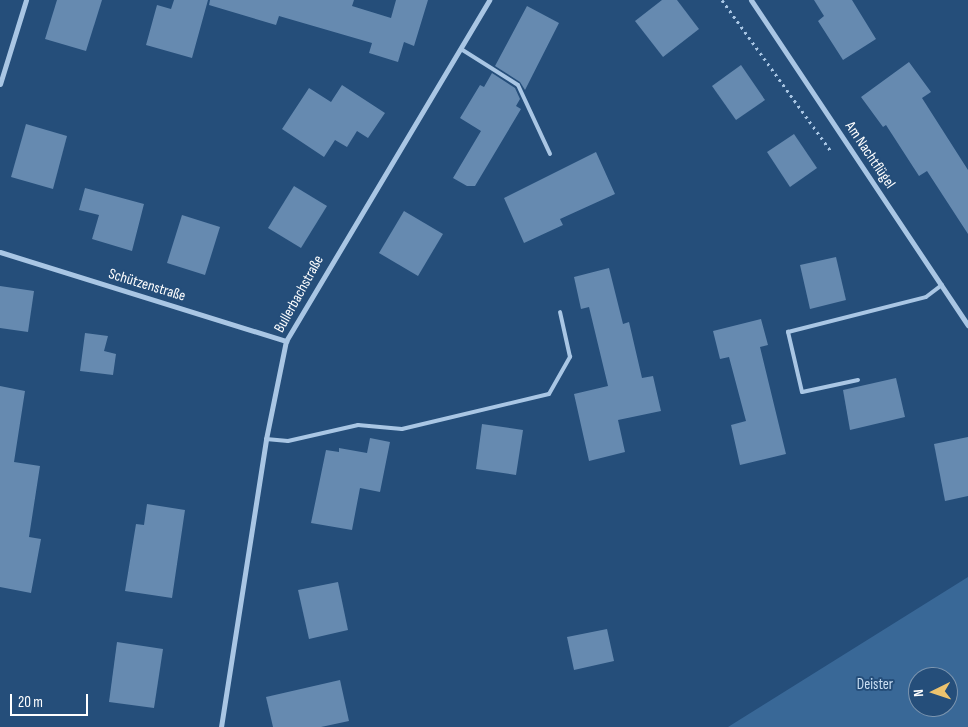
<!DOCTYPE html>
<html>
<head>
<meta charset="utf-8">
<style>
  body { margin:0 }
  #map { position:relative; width:968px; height:727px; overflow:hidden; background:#254e7a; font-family:"Sofia Sans Condensed",sans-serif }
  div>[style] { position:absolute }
  .green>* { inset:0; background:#396897 }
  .building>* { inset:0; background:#668ab0 }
  .path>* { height:3px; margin-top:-1.5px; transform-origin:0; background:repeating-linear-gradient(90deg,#a9c6e4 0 2.5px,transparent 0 6.5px) }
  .service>* { height:4px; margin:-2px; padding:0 2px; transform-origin:2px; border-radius:2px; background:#a9c6e4 }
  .minor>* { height:5px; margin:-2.5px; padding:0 2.5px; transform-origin:2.5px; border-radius:2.5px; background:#a9c6e4 }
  span { translate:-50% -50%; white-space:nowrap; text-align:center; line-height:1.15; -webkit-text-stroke:4px #254e7a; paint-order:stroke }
  .street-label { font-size:15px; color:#fff }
  .park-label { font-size:15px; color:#cbdff3 }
  .north { position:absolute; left:908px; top:667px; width:50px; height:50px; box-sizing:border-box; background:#254e7a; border:1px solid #7c95af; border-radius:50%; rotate:266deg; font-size:14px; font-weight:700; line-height:20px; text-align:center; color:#fff }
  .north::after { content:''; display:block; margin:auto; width:18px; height:22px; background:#edc36e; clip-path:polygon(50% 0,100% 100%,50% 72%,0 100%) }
  .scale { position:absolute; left:10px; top:694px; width:78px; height:22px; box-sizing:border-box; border:2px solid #fff; border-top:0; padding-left:6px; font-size:15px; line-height:18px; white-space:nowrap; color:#fff; -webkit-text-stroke:4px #254e7a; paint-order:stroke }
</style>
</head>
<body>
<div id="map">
  <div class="green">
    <i style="clip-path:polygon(evenodd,968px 577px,968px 727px,728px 727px,968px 577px,918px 677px,948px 677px,948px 707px,918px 707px,918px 677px)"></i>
  </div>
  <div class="building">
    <i style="clip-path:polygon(57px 0,102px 0,86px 51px,45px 39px)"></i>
    <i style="clip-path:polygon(174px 0,208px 0,192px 58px,146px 45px,157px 5px,171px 9px)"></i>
    <i style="clip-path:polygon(210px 0,354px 0,352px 6px,391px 18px,396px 0,428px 0,414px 46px,404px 42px,398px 62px,369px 53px,372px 43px,279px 16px,276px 25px,209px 5px)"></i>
    <i style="clip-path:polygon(662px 0,677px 0,699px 29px,663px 57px,635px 21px)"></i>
    <i style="clip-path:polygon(814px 0,852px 0,876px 39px,843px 60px,818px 21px,824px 16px)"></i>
    <i style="clip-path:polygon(527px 6px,559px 23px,525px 90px,520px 82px,495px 66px)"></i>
    <i style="clip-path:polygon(909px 62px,931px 92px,922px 98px,968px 170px,968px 234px,927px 171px,919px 176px,886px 125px,883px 127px,861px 97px)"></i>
    <i style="clip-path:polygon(741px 65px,765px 100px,736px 120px,712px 86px)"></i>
    <i style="clip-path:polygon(492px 73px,515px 88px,520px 99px,516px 106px,521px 109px,475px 186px,467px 186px,453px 178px,481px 131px,460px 118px,480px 85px,484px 87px)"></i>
    <i style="clip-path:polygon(342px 85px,385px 113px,368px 138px,357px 131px,347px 147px,335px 140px,324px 157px,282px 129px,309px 88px,331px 102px)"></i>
    <i style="clip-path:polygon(26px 124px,67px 136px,53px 189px,11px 177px)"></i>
    <i style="clip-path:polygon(794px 134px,817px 168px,790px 187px,767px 152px)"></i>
    <i style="clip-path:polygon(596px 152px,615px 194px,560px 219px,563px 225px,524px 243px,504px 198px)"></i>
    <i style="clip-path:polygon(294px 186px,327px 206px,301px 248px,268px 228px)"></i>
    <i style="clip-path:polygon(85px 188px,144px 204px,132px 251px,92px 239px,99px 215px,79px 210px)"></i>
    <i style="clip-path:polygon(404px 211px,443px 234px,418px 276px,379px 253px)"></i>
    <i style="clip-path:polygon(182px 215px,220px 227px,205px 275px,167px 263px)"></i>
    <i style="clip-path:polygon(836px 257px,846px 300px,810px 309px,800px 265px)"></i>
    <i style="clip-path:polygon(609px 268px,623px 324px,629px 322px,642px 378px,653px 376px,661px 411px,618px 420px,625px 452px,589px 461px,574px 394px,608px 386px,589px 307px,581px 309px,574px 277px)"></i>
    <i style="clip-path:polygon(0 286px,34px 291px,28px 332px,0 328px)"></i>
    <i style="clip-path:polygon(761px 319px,768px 345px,760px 347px,786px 454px,740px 465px,731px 425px,746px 421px,729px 357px,720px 359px,713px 331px)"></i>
    <i style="clip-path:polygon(85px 333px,108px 336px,104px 351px,116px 354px,113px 375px,80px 371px)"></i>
    <i style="clip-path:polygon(896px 378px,905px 417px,850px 430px,843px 390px)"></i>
    <i style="clip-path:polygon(0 386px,25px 391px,14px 462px,40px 466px,29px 537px,41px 539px,31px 593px,0 587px)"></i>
    <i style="clip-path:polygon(482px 424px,523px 430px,516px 475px,476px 469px)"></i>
    <i style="clip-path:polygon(968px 437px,968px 496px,945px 501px,934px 444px)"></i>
    <i style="clip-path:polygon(370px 438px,390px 442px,380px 492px,360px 488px,352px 530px,311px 523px,326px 450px,339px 452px,339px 448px,367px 453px)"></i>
    <i style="clip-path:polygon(147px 504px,185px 510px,172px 598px,125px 591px,136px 524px,144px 525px)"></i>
    <i style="clip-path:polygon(338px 582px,348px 630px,309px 639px,298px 590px)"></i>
    <i style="clip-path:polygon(607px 629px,614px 661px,574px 670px,567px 637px)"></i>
    <i style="clip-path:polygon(117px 642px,163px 649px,154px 708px,109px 702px)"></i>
    <i style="clip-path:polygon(340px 680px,349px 721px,321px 727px,273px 727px,266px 697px)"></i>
  </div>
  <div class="path">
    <i style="left:722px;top:0;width:185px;rotate:54.2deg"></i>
  </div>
  <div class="service">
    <i style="left:461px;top:49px;width:67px;rotate:32.3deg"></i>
    <i style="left:518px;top:85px;width:76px;rotate:65.1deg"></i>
    <i style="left:858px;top:380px;width:57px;rotate:167.9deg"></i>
    <i style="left:802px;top:392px;width:62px;rotate:-103.1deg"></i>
    <i style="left:788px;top:332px;width:142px;rotate:-14.2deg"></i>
    <i style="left:926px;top:297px;width:20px;rotate:-37deg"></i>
    <i style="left:266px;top:439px;width:22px;rotate:5deg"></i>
    <i style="left:288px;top:441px;width:72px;rotate:-12.9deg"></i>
    <i style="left:358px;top:425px;width:44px;rotate:5.2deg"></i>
    <i style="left:402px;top:429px;width:151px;rotate:-13.4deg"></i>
    <i style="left:549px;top:394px;width:43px;rotate:-60.4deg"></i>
    <i style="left:570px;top:357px;width:46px;rotate:-102.5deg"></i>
  </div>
  <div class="minor">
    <i style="left:751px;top:0;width:391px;rotate:56.3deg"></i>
    <i style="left:0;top:84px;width:88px;rotate:-72.8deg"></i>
    <i style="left:0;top:252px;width:300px;rotate:17.3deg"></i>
    <i style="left:221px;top:727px;width:291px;rotate:-81.1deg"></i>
    <i style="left:266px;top:439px;width:100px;rotate:-78.5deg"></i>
    <i style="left:286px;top:341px;width:397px;rotate:-59.2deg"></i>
  </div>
  <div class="street-label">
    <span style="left:870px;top:155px;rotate:56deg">Am Nachtflügel</span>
    <span style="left:147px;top:285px;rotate:17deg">Schützenstraße</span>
    <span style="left:299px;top:294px;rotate:-61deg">Bullerbachstraße</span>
  </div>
  <div class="park-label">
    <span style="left:875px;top:685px">Deister</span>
  </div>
  <div class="north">N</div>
  <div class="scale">20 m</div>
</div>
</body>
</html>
